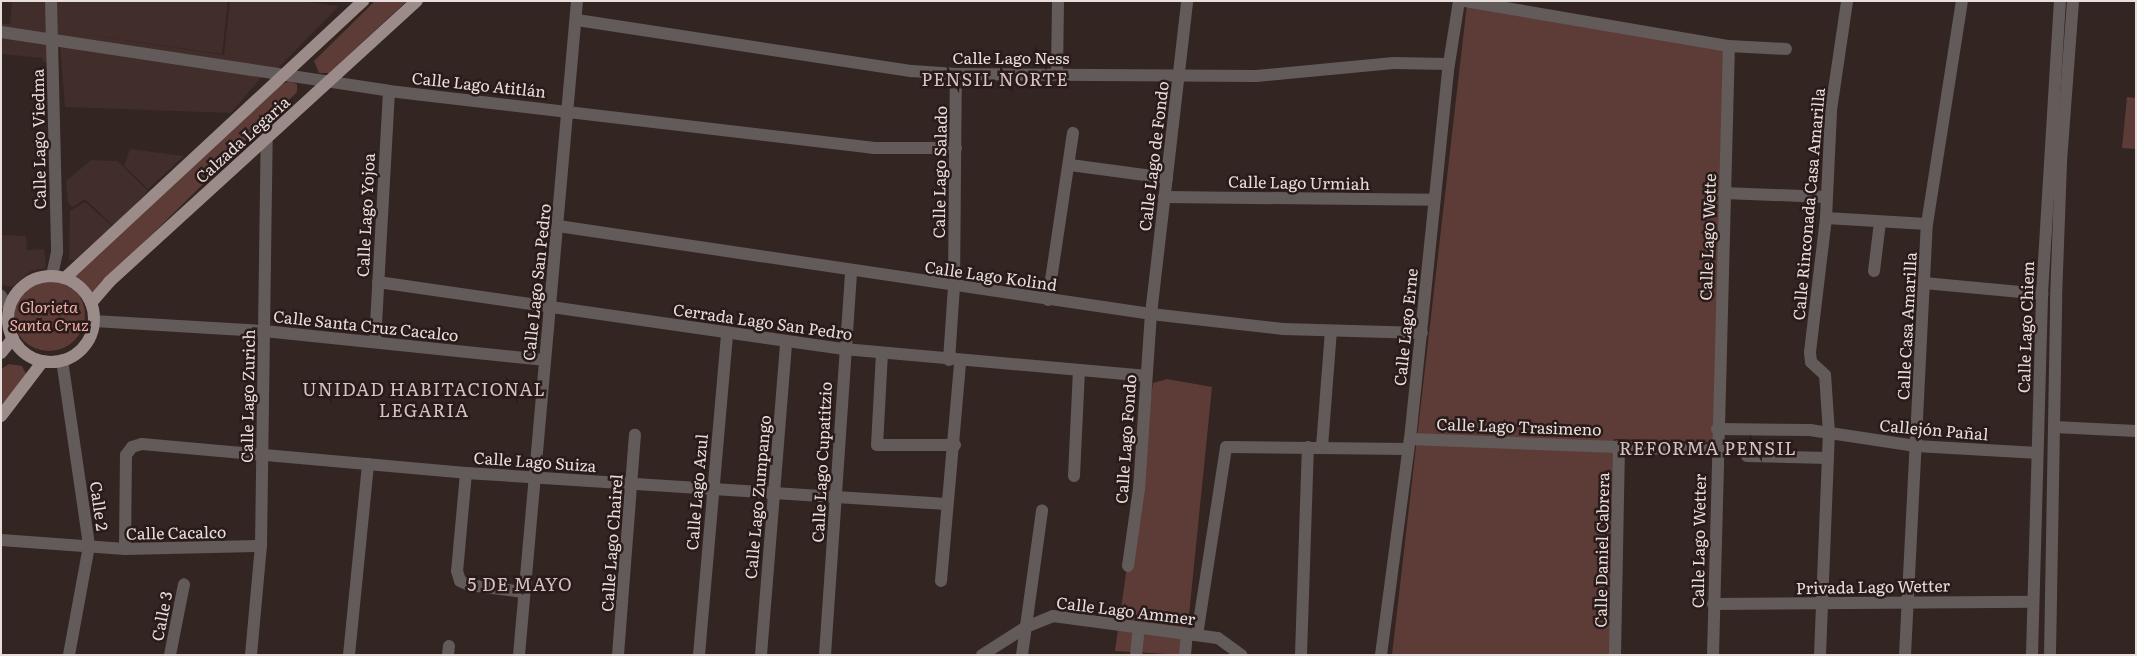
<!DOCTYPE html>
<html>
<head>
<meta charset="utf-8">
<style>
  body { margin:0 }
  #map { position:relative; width:2137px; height:656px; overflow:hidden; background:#332522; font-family:Literata,serif }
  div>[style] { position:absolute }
  .built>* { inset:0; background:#412d2a }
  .green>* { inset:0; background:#5d3c38 }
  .round { border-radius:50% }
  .minor>* { height:12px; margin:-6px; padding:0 6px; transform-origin:6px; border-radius:6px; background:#635b59 }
  .major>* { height:12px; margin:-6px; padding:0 6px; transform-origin:6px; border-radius:6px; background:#9c8c89 }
  .major>.ring { margin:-6px; padding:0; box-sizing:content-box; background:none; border:12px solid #9c8c89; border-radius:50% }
  span { translate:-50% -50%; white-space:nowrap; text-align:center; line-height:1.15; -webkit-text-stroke:5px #291b19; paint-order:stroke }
  .street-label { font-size:16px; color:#e8dedc }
  .park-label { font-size:16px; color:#f1aea5; font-style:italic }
  .neighbourhood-label { font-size:18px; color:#d5c1be; letter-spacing:1px }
  .frame { position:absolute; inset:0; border:2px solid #e8dedc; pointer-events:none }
</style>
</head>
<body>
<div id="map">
  <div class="built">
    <i style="clip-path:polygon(12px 1px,46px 1px,47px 36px,1px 29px,1px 24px,10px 24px)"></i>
    <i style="clip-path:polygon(53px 1px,228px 1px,222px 54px,62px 31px,224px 55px,230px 1px,298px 1px,339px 6px,276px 70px,54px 39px)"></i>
    <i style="clip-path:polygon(1px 37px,48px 43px,49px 61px,43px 62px,43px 58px,1px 54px)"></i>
    <i style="clip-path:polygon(60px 45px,264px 74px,231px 113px,65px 107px)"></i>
    <i style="clip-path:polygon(130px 149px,184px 156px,148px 189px,124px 166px)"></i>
    <i style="clip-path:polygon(91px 160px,117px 161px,148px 191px,114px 227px,85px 199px,73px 207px,68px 203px,66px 181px)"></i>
    <i style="clip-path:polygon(85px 202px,113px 227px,77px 260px,69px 260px,70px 211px)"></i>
    <i style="clip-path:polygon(1px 235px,26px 236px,27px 250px,44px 249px,46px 268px,31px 271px,12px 287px,1px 285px)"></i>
  </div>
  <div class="green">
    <i style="clip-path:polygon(375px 1px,407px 1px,329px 73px,319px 73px,314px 61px)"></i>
    <i style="clip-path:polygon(1467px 4px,1726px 47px,1714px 442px,1614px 439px,1612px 655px,1392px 655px)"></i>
    <i style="clip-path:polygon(289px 81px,297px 84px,297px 92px,90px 295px,74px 277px,281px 85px)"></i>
    <i style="clip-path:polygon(2127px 97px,2136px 98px,2136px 149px,2122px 148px)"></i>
    <i class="round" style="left:13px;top:279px;width:72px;height:72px"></i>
    <i style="clip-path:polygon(9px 364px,22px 366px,28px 378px,1px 416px,1px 369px)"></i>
    <i style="clip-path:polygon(1167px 379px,1212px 387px,1185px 655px,1115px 651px,1153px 383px)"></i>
  </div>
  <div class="minor">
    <i style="left:51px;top:1px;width:251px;rotate:88.6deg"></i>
    <i style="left:57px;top:252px;width:25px;rotate:102deg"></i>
    <i style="left:1465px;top:1px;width:268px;rotate:9.7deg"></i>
    <i style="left:1729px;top:46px;width:57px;rotate:3deg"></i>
    <i style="left:577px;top:20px;width:339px;rotate:8.7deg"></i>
    <i style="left:912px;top:71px;width:44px;rotate:3.9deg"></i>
    <i style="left:956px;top:74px;width:300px;rotate:0.4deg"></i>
    <i style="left:1256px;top:76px;width:138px;rotate:-5.4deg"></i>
    <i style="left:1393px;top:63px;width:56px;rotate:1deg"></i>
    <i style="left:1px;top:32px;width:392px;rotate:8.6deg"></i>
    <i style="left:389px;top:91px;width:487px;rotate:6.7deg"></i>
    <i style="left:873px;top:148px;width:83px"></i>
    <i style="left:1057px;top:73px;width:72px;rotate:-89.2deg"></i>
    <i style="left:1070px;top:165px;width:98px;rotate:7.6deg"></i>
    <i style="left:1724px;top:193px;width:102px;rotate:2.2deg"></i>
    <i style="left:1164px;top:197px;width:270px;rotate:0.6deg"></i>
    <i style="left:1826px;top:218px;width:101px;rotate:3.4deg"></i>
    <i style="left:558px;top:226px;width:599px;rotate:8.44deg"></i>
    <i style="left:1151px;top:314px;width:133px;rotate:6.5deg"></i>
    <i style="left:1283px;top:329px;width:139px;rotate:1.6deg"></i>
    <i style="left:1874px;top:271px;width:49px;rotate:-83deg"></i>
    <i style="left:378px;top:282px;width:471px;rotate:8.2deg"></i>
    <i style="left:844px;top:349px;width:302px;rotate:5.1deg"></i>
    <i style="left:1924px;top:283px;width:119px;rotate:5.3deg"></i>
    <i style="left:1px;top:296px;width:14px;rotate:56deg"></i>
    <i style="left:1048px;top:300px;width:169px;rotate:-81.5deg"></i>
    <i style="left:94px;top:321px;width:170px;rotate:3.4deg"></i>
    <i style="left:264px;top:331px;width:281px;rotate:5.9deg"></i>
    <i style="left:375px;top:342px;width:251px;rotate:-86.8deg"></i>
    <i style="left:882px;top:353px;width:92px;rotate:93.1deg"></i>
    <i style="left:877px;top:445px;width:78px"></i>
    <i style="left:62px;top:360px;width:188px;rotate:81.7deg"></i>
    <i style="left:89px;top:546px;width:111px;rotate:100.4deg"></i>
    <i style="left:949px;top:360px;width:74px;rotate:-86.1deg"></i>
    <i style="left:954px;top:286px;width:212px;rotate:-89.5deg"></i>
    <i style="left:2054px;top:427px;width:82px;rotate:2.8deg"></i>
    <i style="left:1717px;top:429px;width:93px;rotate:0.6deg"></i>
    <i style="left:1810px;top:430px;width:107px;rotate:8.6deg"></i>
    <i style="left:1916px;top:446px;width:120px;rotate:3.3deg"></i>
    <i style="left:1410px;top:439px;width:307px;rotate:2.2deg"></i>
    <i style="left:1322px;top:447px;width:116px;rotate:-85.6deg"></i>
    <i style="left:1747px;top:456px;width:81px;rotate:1.4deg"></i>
    <i style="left:466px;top:473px;width:98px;rotate:95.2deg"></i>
    <i style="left:457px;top:571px;width:10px;rotate:73deg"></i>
    <i style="left:460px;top:581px;width:10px;rotate:24deg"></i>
    <i style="left:469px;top:585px;width:55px;rotate:7.3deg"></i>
    <i style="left:1074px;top:476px;width:105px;rotate:-87.3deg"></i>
    <i style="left:1px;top:540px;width:124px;rotate:4.2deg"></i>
    <i style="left:125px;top:549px;width:136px;rotate:-1.3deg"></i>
    <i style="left:125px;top:549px;width:94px;rotate:-89.4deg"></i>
    <i style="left:126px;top:455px;width:10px;rotate:-53deg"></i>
    <i style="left:132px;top:447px;width:10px;rotate:-17deg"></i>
    <i style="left:142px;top:444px;width:325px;rotate:5.1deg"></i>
    <i style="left:466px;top:473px;width:482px;rotate:3.7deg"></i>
    <i style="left:1128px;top:566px;width:78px;rotate:-81.9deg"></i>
    <i style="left:1139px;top:489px;width:175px;rotate:-86.1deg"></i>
    <i style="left:1151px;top:314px;width:315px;rotate:-83.4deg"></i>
    <i style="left:941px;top:581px;width:220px;rotate:-85deg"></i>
    <i style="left:1713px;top:604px;width:320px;rotate:-0.4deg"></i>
    <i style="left:1197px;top:635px;width:190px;rotate:-81.2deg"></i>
    <i style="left:1226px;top:447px;width:182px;rotate:0.6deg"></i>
    <i style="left:170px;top:655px;width:72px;rotate:-78.8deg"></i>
    <i style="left:251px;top:655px;width:109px;rotate:-84.8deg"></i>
    <i style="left:261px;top:546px;width:408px;rotate:-89.2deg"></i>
    <i style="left:349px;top:655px;width:192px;rotate:-84.3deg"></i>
    <i style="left:448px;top:655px;width:9px;rotate:-84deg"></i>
    <i style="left:519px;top:655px;width:657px;rotate:-84.93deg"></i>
    <i style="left:618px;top:655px;width:221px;rotate:-85.6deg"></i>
    <i style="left:699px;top:655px;width:324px;rotate:-85deg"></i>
    <i style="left:761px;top:655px;width:315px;rotate:-85.4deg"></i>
    <i style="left:825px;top:655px;width:385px;rotate:-86.1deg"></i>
    <i style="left:982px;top:655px;width:52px;rotate:-32.5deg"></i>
    <i style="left:1026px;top:627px;width:29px;rotate:-22deg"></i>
    <i style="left:1053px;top:616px;width:166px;rotate:7.6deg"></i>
    <i style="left:1218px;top:638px;width:29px;rotate:36deg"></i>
    <i style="left:1022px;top:655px;width:146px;rotate:-82.1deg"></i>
    <i style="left:1136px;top:655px;width:27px;rotate:-84deg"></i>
    <i style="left:1185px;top:655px;width:21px;rotate:-85deg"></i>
    <i style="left:1301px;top:655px;width:208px;rotate:-88.1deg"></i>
    <i style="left:1381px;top:655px;width:218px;rotate:-82.4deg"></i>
    <i style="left:1410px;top:439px;width:377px;rotate:-84.1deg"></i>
    <i style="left:1449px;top:64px;width:64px;rotate:-81deg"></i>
    <i style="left:1615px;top:655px;width:209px;rotate:-88.9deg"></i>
    <i style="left:1713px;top:655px;width:609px;rotate:-88.5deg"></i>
    <i style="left:1820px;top:655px;width:222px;rotate:-87.7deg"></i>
    <i style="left:1829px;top:433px;width:58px;rotate:-93.9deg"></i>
    <i style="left:1825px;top:375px;width:19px;rotate:-137deg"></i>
    <i style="left:1811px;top:362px;width:10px;rotate:-96deg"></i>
    <i style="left:1810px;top:352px;width:135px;rotate:-83.2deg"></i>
    <i style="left:1826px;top:218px;width:108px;rotate:-87.3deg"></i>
    <i style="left:1831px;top:110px;width:110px;rotate:-81.6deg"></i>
    <i style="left:1905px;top:655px;width:432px;rotate:-87.1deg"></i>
    <i style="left:1927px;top:224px;width:226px;rotate:-81.1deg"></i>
    <i style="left:2032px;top:655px;width:361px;rotate:-88.4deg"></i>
    <i style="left:2042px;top:294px;width:294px;rotate:-86.5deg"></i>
    <i style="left:2050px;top:655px;width:356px;rotate:-89deg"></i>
    <i style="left:2056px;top:299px;width:138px;rotate:-87.9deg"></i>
    <i style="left:2061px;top:161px;width:160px;rotate:-85.7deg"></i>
  </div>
  <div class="major">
    <i class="ring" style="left:8px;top:276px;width:74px;height:74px"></i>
    <i style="left:65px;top:278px;width:407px;rotate:-42.9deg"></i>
    <i style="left:91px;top:303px;width:28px;rotate:-49deg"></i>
    <i style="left:109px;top:282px;width:417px;rotate:-42.4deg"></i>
    <i style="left:1px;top:353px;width:19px;rotate:-51deg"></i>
    <i style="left:1px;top:416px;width:69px;rotate:-52.6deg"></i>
  </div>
  <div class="street-label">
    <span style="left:1011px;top:57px">Calle Lago Ness</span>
    <span style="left:479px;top:84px;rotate:6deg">Calle Lago Atitlán</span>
    <span style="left:38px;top:139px;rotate:-91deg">Calle Lago Viedma</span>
    <span style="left:242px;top:139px;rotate:-42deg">Calzada Legaria</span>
    <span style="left:1153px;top:156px;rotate:-83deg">Calle Lago de Fondo</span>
    <span style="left:939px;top:172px;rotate:-89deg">Calle Lago Salado</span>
    <span style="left:1299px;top:182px;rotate:1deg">Calle Lago Urmiah</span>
    <span style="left:1808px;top:204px;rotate:-85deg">Calle Rinconada Casa Amarilla</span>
    <span style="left:365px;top:215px;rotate:-87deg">Calle Lago Yojoa</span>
    <span style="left:1707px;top:237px;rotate:-88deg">Calle Lago Wette</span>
    <span style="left:991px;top:275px;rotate:8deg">Calle Lago Kolind</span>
    <span style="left:536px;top:282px;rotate:-84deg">Calle Lago San Pedro</span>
    <span style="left:763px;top:321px;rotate:8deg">Cerrada Lago San Pedro</span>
    <span style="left:366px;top:325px;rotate:6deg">Calle Santa Cruz Cacalco</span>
    <span style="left:1906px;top:326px;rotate:-87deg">Calle Casa Amarilla</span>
    <span style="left:1405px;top:327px;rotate:-84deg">Calle Lago Erne</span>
    <span style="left:2025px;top:327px;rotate:-88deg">Calle Lago Chiem</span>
    <span style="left:247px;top:396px;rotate:-89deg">Calle Lago Zurich</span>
    <span style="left:1519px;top:426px;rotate:2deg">Calle Lago Trasimeno</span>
    <span style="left:1934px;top:429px;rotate:5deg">Callejón Pañal</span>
    <span style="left:1125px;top:439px;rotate:-86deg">Calle Lago Fondo</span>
    <span style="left:535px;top:461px;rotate:4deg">Calle Lago Suiza</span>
    <span style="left:821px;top:462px;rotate:-87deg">Calle Lago Cupatitzio</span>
    <span style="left:696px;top:492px;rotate:-85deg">Calle Lago Azul</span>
    <span style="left:757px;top:497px;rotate:-85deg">Calle Lago Zumpango</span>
    <span style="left:100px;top:506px;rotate:82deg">Calle 2</span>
    <span style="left:176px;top:532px;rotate:-1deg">Calle Cacalco</span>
    <span style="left:1698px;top:541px;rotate:-89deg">Calle Lago Wetter</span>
    <span style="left:611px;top:543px;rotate:-86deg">Calle Lago Chairel</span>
    <span style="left:1601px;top:550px;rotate:-89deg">Calle Daniel Cabrera</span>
    <span style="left:1873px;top:586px;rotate:-1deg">Privada Lago Wetter</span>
    <span style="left:1126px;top:610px;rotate:7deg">Calle Lago Ammer</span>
    <span style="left:161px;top:616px;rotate:-79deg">Calle 3</span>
  </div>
  <div class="park-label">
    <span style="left:49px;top:315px">Glorieta<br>Santa Cruz</span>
  </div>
  <div class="neighbourhood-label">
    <span style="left:995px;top:79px">PENSIL NORTE</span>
    <span style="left:424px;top:400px">UNIDAD HABITACIONAL<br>LEGARIA</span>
    <span style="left:1708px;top:448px">REFORMA PENSIL</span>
    <span style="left:520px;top:584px">5 DE MAYO</span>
  </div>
  <div class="frame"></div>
</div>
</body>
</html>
